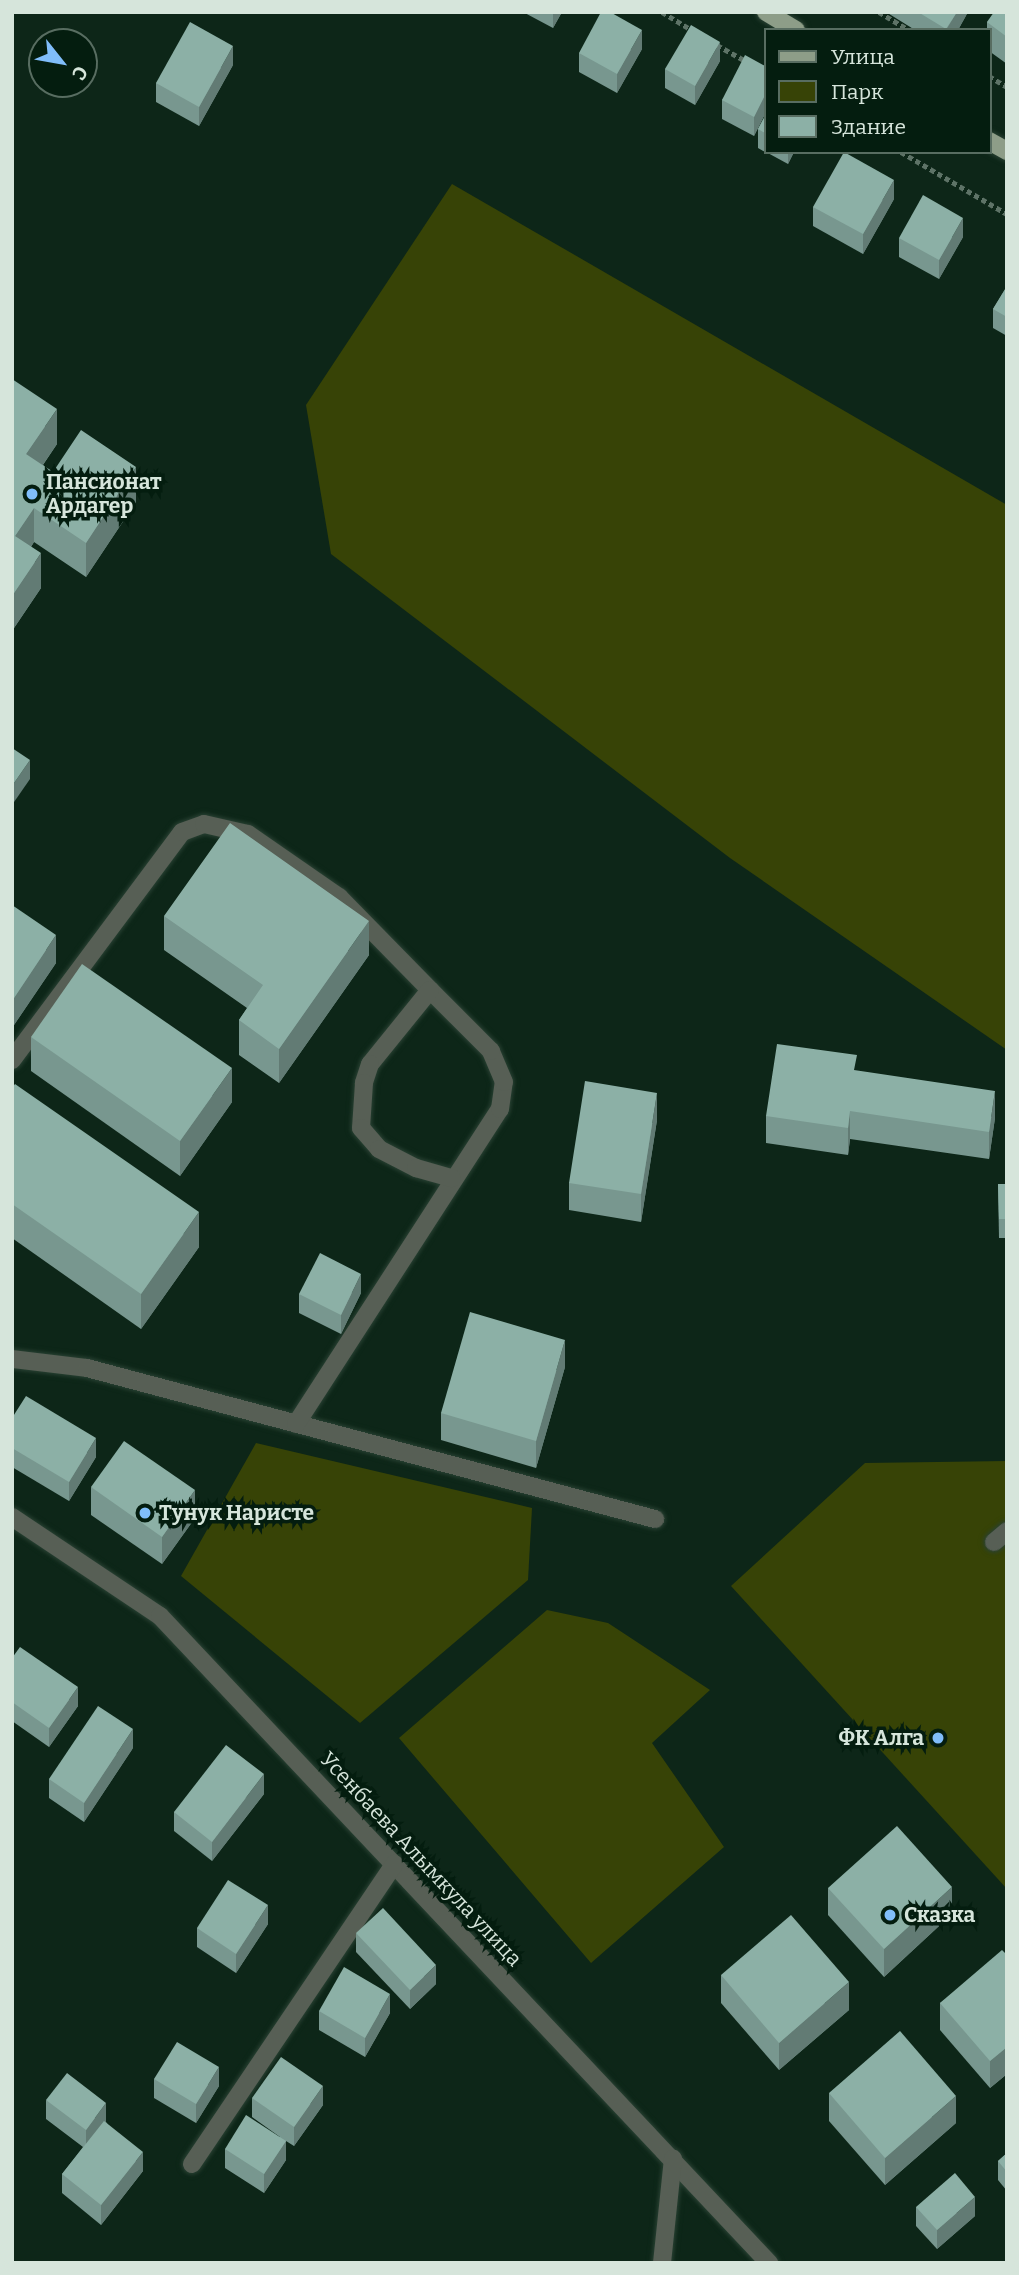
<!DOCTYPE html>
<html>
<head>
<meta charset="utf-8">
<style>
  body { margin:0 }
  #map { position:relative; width:1019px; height:2275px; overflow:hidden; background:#0d2618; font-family:Bitter,serif }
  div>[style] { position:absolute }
  .green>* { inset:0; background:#374306 }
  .path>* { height:4.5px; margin-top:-2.25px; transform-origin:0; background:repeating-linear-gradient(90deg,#5e7367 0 5px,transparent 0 8.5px) }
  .roads { filter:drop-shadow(0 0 2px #294133) drop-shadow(0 0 2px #294133) }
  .minor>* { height:18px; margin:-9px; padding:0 9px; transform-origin:9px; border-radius:9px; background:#575f55 }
  .major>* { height:18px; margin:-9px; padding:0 9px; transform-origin:9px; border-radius:9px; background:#8d9d88 }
  .wall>* { inset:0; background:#78978f }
  .shaded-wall>* { inset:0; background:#627b74 }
  .building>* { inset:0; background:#8cb0a6 }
  .dots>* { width:19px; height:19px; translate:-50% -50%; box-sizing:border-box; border:4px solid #041d0f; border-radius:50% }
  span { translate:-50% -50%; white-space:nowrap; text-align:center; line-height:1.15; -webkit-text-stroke:7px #041d0f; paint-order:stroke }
  .poi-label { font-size:21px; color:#d6e5db; font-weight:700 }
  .left { translate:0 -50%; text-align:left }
  .right { translate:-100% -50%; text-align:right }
  .street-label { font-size:21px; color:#d6e5db }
  .frame { position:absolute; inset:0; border:14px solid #d6e5db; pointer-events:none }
  .legend { position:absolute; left:764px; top:28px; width:228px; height:126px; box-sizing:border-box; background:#041d0f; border:2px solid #586d61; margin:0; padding:9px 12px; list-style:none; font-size:21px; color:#d6e5db }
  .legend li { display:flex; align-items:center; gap:14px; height:35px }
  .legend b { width:35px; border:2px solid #586d61 }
  .north { position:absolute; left:28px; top:28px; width:70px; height:70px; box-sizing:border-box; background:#041d0f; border:2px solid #586d61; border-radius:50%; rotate:121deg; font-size:19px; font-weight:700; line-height:28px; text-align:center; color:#d6e5db }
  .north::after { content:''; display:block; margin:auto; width:24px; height:32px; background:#80bdfa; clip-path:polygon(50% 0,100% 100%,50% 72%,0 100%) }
</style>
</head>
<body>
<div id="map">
  <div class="green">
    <i style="clip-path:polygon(452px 184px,1007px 505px,1007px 1050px,730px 858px,331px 554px,306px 405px)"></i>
    <i style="clip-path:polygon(256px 1443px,532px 1508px,528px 1580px,360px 1723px,181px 1576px)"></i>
    <i style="clip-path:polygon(1007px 1461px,1007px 1889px,731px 1586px,865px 1463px)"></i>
    <i style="clip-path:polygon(547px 1610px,608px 1623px,710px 1690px,652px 1743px,724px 1847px,591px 1963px,399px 1738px)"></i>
  </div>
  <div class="path">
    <i style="left:662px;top:12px;width:37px;rotate:31deg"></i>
    <i style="left:879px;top:12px;width:35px;rotate:31deg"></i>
    <i style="left:717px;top:45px;width:33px;rotate:29deg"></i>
    <i style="left:989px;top:76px;width:21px;rotate:31deg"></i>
    <i style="left:901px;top:152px;width:123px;rotate:30.3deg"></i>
  </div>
  <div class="roads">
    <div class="minor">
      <i style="left:12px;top:1060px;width:284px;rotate:-53.3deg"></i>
      <i style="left:182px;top:832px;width:23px;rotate:-20deg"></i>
      <i style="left:204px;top:824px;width:45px;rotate:12.8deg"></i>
      <i style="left:248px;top:834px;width:111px;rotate:34.7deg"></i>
      <i style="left:339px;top:897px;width:130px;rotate:45.6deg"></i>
      <i style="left:12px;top:1359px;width:76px;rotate:6.8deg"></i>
      <i style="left:87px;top:1368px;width:588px;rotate:14.89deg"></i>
      <i style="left:296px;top:1424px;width:375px;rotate:-57.1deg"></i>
      <i style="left:500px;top:1109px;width:27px;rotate:-82deg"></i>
      <i style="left:504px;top:1082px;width:34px;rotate:-113deg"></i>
      <i style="left:491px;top:1051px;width:86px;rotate:-135deg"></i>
      <i style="left:430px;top:990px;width:95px;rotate:129deg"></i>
      <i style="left:370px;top:1064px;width:20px;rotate:108deg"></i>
      <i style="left:364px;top:1083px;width:45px;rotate:93.8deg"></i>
      <i style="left:361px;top:1128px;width:28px;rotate:49deg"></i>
      <i style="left:379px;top:1149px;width:42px;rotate:27.2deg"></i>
      <i style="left:416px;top:1168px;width:37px;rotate:16deg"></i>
      <i style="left:12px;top:1517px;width:178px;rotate:33.8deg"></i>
      <i style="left:160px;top:1616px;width:889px;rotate:46.73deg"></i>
      <i style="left:994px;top:1542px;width:17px;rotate:-40deg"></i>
      <i style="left:192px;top:2164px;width:362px;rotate:-56deg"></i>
      <i style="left:662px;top:2263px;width:105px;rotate:-84deg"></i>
    </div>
    <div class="major">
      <i style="left:766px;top:12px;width:35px;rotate:31deg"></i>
      <i style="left:989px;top:141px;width:21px;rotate:29deg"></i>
    </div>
  </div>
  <div class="wall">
    <i style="clip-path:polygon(523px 12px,562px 12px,553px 28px)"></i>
    <i style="clip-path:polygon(886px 12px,968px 12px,958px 30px,915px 30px)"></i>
    <i style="clip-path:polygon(1007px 12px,1007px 64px,989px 51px,989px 30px,987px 30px,987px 22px)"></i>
    <i style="clip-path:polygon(642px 49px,617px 93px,579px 72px,579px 53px)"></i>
    <i style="clip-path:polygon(720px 61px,695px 105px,665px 88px,665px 69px)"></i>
    <i style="clip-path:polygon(233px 65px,199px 126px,156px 102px,156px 83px)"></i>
    <i style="clip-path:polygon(765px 66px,765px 114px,754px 136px,722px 119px,722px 100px)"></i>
    <i style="clip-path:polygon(765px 116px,765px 152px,758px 148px,758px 129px)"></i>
    <i style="clip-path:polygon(766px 152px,794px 152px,788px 164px)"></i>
    <i style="clip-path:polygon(894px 199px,863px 254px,813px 226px,813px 207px)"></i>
    <i style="clip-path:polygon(963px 237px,939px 279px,899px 257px,899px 238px)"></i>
    <i style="clip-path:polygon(1007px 286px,1007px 336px,993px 328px,993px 309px)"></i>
    <i style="clip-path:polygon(12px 379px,57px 444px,43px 465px,53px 472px,136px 502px,86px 577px,34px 542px,31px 547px,41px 588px,12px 631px)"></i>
    <i style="clip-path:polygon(12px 905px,56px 963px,14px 1025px,12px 1024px)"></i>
    <i style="clip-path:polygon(164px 916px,369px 955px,279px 1083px,239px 1055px,239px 1020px,247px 1008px,164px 950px)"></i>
    <i style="clip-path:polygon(31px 1037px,232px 1102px,180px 1176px,31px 1071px)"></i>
    <i style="clip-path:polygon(857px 1071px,995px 1118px,989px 1159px,850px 1139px,848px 1155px,766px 1143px,766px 1116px)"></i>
    <i style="clip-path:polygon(12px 1088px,199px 1247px,141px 1329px,12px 1238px)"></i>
    <i style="clip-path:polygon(657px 1120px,641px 1222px,569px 1210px,569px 1183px)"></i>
    <i style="clip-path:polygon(998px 1184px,1007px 1184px,1007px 1238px,999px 1238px)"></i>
    <i style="clip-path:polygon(361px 1293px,341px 1334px,299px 1313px,299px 1294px)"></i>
    <i style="clip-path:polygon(565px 1367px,536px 1468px,441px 1440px,441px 1413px)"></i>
    <i style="clip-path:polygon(12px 1418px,96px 1457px,69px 1501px,12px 1467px)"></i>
    <i style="clip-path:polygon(91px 1487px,195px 1518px,162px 1564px,91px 1515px)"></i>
    <i style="clip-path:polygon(12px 1658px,78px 1706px,49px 1747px,12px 1721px)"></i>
    <i style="clip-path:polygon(133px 1748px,84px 1822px,49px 1798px,49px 1779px)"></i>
    <i style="clip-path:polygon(264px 1794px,212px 1861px,174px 1831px,174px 1812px)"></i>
    <i style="clip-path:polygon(828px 1888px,952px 1914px,884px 1977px,828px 1915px)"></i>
    <i style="clip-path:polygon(268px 1924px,236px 1973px,197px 1947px,197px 1928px)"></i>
    <i style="clip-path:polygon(356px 1933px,436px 1984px,410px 2009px,356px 1952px)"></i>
    <i style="clip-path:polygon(1007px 1955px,1007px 2074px,990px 2088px,940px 2030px,940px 2003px)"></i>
    <i style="clip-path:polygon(721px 1975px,849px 2010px,779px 2070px,721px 2003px)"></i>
    <i style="clip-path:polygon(319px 2011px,390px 2013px,365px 2057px,319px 2030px)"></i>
    <i style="clip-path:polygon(154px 2079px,219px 2086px,196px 2123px,154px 2098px)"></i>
    <i style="clip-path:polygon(829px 2093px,956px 2123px,885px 2185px,829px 2121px)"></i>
    <i style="clip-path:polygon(252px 2098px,323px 2105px,294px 2146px,286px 2141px,286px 2160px,264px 2193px,225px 2168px,225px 2149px,280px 2137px,252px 2117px)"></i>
    <i style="clip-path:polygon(46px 2100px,106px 2122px,143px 2171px,101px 2225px,62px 2193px,62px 2174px,83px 2147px,46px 2119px)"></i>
    <i style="clip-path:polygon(1007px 2153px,1007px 2191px,998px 2180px,998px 2161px)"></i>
    <i style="clip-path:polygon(916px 2207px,975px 2216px,937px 2249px,916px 2226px)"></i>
  </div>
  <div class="shaded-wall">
    <i style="clip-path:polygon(553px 12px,562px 12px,553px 28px)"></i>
    <i style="clip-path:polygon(957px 12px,968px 12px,958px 30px,946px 30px)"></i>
    <i style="clip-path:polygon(642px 30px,642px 49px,617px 93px,617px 74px)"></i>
    <i style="clip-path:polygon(720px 42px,720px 61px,695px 105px,695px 86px)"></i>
    <i style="clip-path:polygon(233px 46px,233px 65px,199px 126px,199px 107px)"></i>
    <i style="clip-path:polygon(765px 95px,765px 114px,754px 136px,754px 117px)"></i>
    <i style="clip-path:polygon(788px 152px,794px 152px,788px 164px)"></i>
    <i style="clip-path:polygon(894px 180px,894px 199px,863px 254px,863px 234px)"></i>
    <i style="clip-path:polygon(963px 218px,963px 237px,939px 279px,939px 260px)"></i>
    <i style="clip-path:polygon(57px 409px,57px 444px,26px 489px,26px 454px)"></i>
    <i style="clip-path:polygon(136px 467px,136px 502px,86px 577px,86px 543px)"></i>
    <i style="clip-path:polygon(34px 508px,34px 542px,15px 571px,15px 536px)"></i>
    <i style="clip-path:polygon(41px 553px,41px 588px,12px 631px,12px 596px)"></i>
    <i style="clip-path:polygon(30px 760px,30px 779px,12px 805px,12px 786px)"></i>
    <i style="clip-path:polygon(369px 921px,369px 955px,279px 1083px,279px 1049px)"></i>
    <i style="clip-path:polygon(56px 935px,56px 963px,14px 1025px,14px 998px)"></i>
    <i style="clip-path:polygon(232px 1068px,232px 1102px,180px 1176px,180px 1141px)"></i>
    <i style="clip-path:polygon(995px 1091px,995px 1118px,989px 1159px,989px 1132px)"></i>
    <i style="clip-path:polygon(657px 1093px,657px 1120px,641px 1222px,641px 1194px)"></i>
    <i style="clip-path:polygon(850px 1111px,850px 1139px,848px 1155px,848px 1128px)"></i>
    <i style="clip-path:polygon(199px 1212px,199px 1247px,141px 1329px,141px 1294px)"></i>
    <i style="clip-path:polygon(361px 1274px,361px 1293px,341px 1334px,341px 1315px)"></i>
    <i style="clip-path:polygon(565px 1340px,565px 1367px,536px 1468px,536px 1441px)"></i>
    <i style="clip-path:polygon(96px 1438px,96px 1457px,69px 1501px,69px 1482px)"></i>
    <i style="clip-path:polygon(195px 1490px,195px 1518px,162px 1564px,162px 1537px)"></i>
    <i style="clip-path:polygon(78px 1687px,78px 1706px,49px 1747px,49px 1728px)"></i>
    <i style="clip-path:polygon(133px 1729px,133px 1748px,84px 1822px,84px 1803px)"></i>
    <i style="clip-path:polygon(264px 1774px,264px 1794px,212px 1861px,212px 1842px)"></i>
    <i style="clip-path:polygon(952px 1887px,952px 1914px,884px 1977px,884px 1949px)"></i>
    <i style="clip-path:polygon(268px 1905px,268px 1924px,236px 1973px,236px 1954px)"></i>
    <i style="clip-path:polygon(436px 1965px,436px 1984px,410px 2009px,410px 1990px)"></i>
    <i style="clip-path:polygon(849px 1982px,849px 2010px,779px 2070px,779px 2043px)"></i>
    <i style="clip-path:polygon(390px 1994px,390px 2013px,365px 2057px,365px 2038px)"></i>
    <i style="clip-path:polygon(1007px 2047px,1007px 2074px,990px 2088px,990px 2061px)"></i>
    <i style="clip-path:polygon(219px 2067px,219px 2086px,196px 2123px,196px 2104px)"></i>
    <i style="clip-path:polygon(323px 2086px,323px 2105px,294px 2146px,294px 2127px)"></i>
    <i style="clip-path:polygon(956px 2096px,956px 2123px,885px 2185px,885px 2158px)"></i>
    <i style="clip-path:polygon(106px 2103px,106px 2122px,86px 2149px,86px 2130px)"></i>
    <i style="clip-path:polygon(286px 2141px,286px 2160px,264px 2193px,264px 2174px)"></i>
    <i style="clip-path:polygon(143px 2152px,143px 2171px,101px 2225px,101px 2205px)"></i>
    <i style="clip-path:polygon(975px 2197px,975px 2216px,937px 2249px,937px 2230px)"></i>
  </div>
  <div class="building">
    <i style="clip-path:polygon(601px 12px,610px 12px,642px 30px,617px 74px,579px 53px)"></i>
    <i style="clip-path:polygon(918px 12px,957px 12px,946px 29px)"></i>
    <i style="clip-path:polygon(994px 12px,1007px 12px,1007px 37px,987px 22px)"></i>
    <i style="clip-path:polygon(190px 22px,233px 46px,199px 107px,156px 83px)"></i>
    <i style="clip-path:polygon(691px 25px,720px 42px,695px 86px,665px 69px)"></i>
    <i style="clip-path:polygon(745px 55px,765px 66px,765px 95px,754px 117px,722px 100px)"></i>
    <i style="clip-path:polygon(765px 116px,765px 133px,758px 129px)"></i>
    <i style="clip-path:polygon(844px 152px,894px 180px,863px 234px,813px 207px)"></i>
    <i style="clip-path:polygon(923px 195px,963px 218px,939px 260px,899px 238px)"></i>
    <i style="clip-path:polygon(1007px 286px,1007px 317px,993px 309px)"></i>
    <i style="clip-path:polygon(12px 379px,57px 409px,26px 454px,53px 472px,81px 430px,136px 467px,86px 543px,34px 508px,15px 536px,41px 553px,12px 596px)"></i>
    <i style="clip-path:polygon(12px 748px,30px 760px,12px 786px)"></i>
    <i style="clip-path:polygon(230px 823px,369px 921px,279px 1049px,239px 1020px,263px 985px,164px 916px)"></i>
    <i style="clip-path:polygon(12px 905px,56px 935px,14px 998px,12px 996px)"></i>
    <i style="clip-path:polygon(82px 964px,232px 1068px,180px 1141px,31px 1037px)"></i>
    <i style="clip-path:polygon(777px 1044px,857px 1055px,854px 1070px,995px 1091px,989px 1132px,850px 1111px,848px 1128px,766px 1116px)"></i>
    <i style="clip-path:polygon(585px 1081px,657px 1093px,641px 1194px,569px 1183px)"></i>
    <i style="clip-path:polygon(15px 1084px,199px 1212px,141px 1294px,12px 1204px,12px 1088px)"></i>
    <i style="clip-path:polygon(998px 1184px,1007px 1184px,1007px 1219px,999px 1219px)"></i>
    <i style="clip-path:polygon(320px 1253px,361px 1274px,341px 1315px,299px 1294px)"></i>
    <i style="clip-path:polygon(470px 1312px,565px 1340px,536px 1441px,441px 1413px)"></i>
    <i style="clip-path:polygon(26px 1396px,96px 1438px,69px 1482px,12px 1448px,12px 1418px)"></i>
    <i style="clip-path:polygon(124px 1441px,195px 1490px,162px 1537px,91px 1487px)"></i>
    <i style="clip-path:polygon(20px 1647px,78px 1687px,49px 1728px,12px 1702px,12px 1658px)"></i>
    <i style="clip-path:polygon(98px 1706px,133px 1729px,84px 1803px,49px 1779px)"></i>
    <i style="clip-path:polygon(226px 1745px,264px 1774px,212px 1842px,174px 1812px)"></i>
    <i style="clip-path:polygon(897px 1826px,952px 1887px,884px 1949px,828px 1888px)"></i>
    <i style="clip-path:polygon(228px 1880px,268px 1905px,236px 1954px,197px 1928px)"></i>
    <i style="clip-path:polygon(383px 1908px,436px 1965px,410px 1990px,356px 1933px)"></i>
    <i style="clip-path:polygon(791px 1915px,849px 1982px,779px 2043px,721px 1975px)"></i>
    <i style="clip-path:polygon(1002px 1950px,1007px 1955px,1007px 2047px,990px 2061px,940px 2003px)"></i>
    <i style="clip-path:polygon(344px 1967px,390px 1994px,365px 2038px,319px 2011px)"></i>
    <i style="clip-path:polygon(900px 2031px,956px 2096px,885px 2158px,829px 2093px)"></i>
    <i style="clip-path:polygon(177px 2042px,219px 2067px,196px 2104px,154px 2079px)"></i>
    <i style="clip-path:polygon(281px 2057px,323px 2086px,294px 2127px,252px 2098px)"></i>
    <i style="clip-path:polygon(67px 2073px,106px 2103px,86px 2130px,46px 2100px)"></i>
    <i style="clip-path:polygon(246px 2115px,286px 2141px,264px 2174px,225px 2149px)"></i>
    <i style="clip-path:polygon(104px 2121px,143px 2152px,101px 2205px,62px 2174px)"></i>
    <i style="clip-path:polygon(1007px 2153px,1007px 2172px,998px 2161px)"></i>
    <i style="clip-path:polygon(955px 2173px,975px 2197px,937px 2230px,916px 2207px)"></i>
  </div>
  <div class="dots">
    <i style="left:32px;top:494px;background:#80bdfa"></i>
    <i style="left:145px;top:1513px;background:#80bdfa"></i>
    <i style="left:938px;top:1738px;background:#80bdfa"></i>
    <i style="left:890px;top:1915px;background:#80bdfa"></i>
  </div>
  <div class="poi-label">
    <span class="left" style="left:46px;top:494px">Пансионат<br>Ардагер</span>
    <span class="left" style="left:159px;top:1513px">Тунук Наристе</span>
    <span class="right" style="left:924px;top:1738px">ФК Алга</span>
    <span class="left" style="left:904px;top:1915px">Сказка</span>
  </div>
  <div class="street-label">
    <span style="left:421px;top:1859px;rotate:47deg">Усенбаева Алымкула улица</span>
  </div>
  <div class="frame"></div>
  <ul class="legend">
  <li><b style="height:9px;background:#8d9d88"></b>Улица</li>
  <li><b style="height:19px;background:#374306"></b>Парк</li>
  <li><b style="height:19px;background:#8cb0a6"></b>Здание</li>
  </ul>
  <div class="north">С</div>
</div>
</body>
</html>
